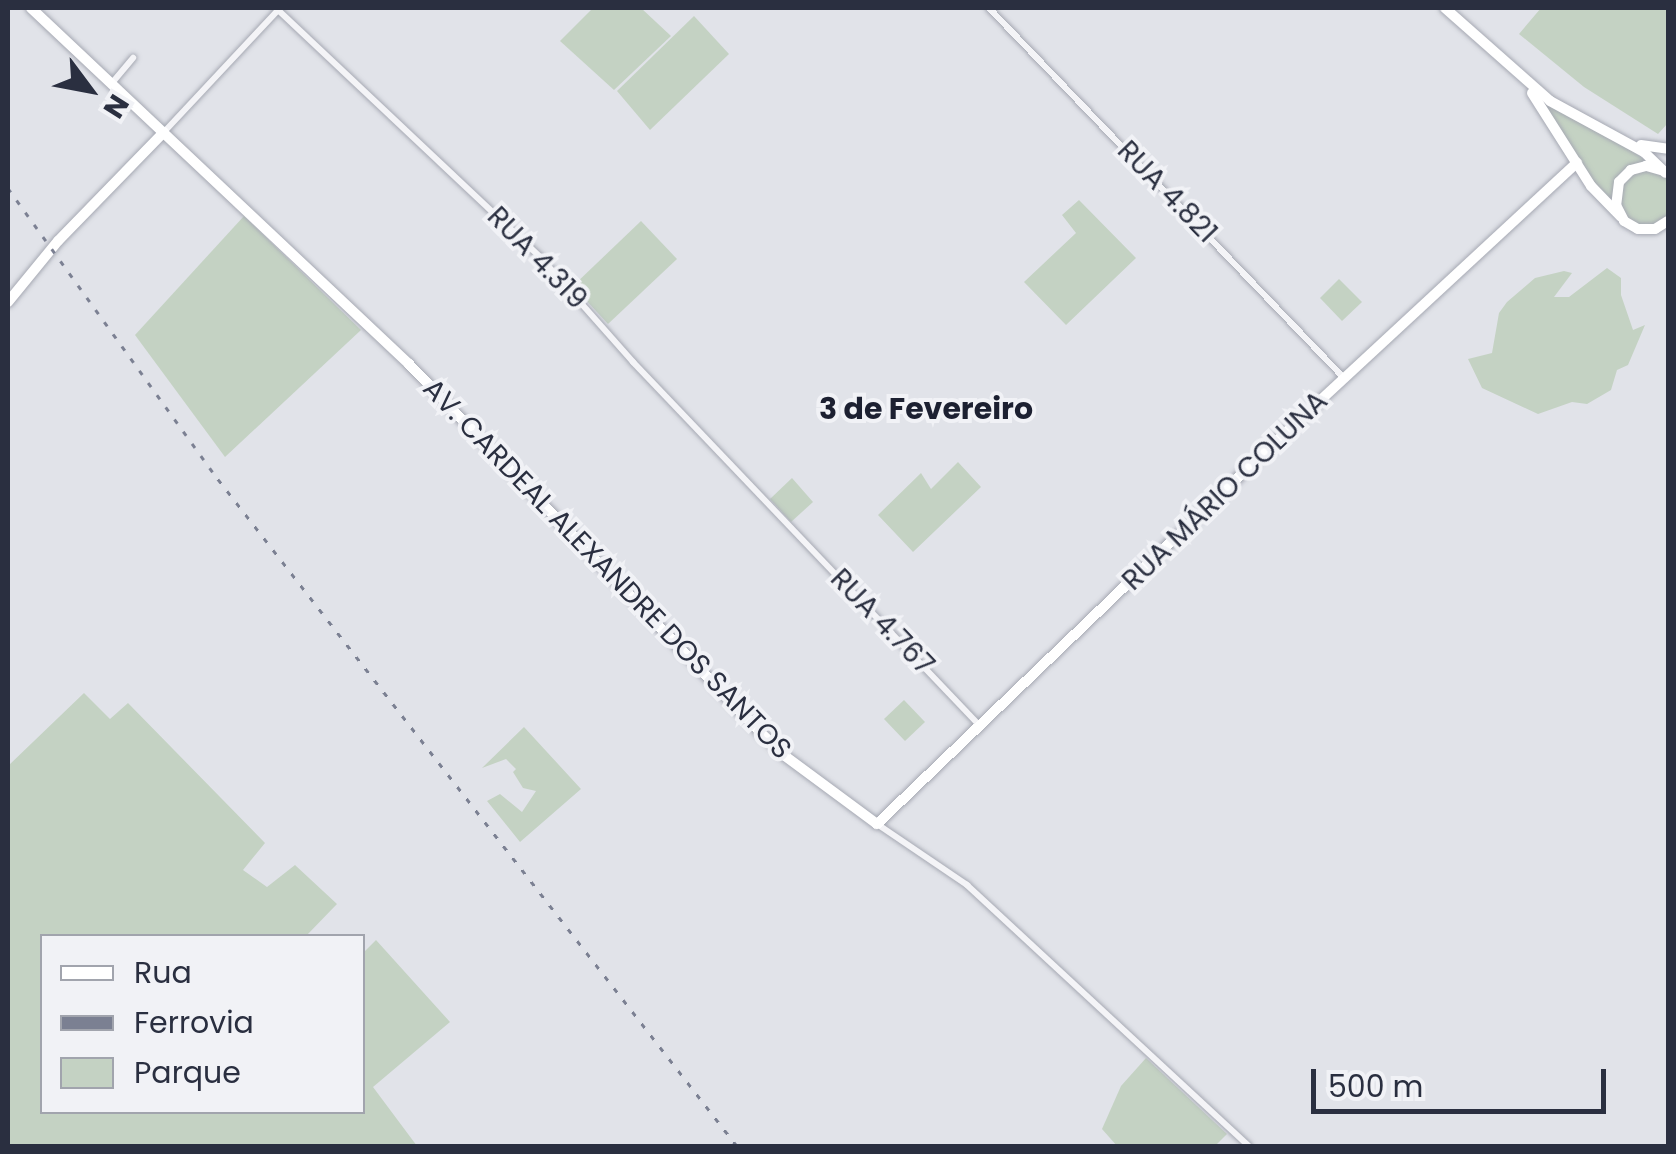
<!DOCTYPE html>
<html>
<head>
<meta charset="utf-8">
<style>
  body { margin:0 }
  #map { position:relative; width:1676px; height:1154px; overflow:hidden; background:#e1e3e9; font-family:Poppins,sans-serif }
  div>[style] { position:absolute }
  .green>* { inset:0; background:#c4d2c3 }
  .roads { filter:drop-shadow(0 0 2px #a6a9b3) drop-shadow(0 0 2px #a6a9b3) }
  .minor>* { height:6px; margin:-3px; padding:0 3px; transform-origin:3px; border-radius:3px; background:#f4f4f7 }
  .major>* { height:10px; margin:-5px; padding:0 5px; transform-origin:5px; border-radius:5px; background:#fff }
  .rail>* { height:2.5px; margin-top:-1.25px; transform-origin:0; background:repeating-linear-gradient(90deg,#7b8092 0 5px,transparent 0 15px) }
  span { translate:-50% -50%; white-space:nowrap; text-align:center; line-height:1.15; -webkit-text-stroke:8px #f1f2f6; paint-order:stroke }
  .street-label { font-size:28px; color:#2a2f40 }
  .neighbourhood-label { font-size:30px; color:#1c2031; font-weight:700 }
  .frame { position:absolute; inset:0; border:10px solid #2a2f40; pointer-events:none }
  .legend { position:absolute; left:40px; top:934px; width:325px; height:180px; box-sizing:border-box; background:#f1f2f6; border:2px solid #a1a4ad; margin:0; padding:12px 18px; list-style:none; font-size:30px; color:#2a2f40 }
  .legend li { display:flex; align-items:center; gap:20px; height:50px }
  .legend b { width:50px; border:2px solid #a1a4ad }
  .north { position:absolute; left:40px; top:40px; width:100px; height:100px; -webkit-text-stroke:8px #f1f2f6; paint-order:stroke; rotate:122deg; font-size:28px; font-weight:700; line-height:40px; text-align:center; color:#2a2f40 }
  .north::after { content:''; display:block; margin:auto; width:35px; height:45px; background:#2a2f40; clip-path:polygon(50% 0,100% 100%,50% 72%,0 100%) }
  .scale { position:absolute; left:1311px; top:1069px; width:295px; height:45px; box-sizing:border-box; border:5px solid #2a2f40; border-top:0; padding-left:12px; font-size:30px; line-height:35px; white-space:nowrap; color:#2a2f40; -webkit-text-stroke:8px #f1f2f6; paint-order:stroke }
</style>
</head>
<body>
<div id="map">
  <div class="green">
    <i style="clip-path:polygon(593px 8px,641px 8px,671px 36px,614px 90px,560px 41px)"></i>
    <i style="clip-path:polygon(1541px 8px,1668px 8px,1668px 123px,1658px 134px,1584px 87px,1519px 34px)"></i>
    <i style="clip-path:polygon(694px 16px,729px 54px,650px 130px,617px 91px)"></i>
    <i style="clip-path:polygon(1516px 74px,1668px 175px,1668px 222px,1647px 230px,1612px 211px,1545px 107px)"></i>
    <i style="clip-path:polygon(1079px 200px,1136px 258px,1066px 325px,1024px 282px,1076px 233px,1062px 215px)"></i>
    <i style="clip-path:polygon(244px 216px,361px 330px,225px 457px,135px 335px)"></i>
    <i style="clip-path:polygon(641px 221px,677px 259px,608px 324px,573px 286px)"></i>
    <i style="clip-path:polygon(1607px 268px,1621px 278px,1621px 295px,1633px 330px,1645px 325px,1628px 365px,1617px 370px,1611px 390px,1587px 404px,1572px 402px,1538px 414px,1482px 388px,1468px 359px,1492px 353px,1499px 313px,1507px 302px,1535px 278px,1564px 271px,1572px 273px,1554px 297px,1569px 297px)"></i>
    <i style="clip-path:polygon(1339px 279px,1362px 302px,1342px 321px,1320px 298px)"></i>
    <i style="clip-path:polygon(958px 462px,981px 487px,913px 552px,878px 515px,921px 473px,931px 489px)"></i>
    <i style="clip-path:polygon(792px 478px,813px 502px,791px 522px,770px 499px)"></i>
    <i style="clip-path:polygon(84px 693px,110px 719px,128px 703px,265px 843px,243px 870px,267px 887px,295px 865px,337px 904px,306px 936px,42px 936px,42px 1112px,362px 1112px,363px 953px,376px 940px,450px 1022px,373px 1087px,417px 1146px,8px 1146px,8px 766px)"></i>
    <i style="clip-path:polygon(904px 700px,925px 722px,905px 741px,884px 719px)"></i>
    <i style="clip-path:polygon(524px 727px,581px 789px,520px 842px,487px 801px,500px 794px,522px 812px,536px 791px,523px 788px,513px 772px,516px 769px,506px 759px,482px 768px)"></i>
    <i style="clip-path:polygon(1146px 1058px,1227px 1134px,1215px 1146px,1117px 1146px,1102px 1129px,1121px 1086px)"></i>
  </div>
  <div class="roads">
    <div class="minor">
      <i style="left:276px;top:8px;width:364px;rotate:43.3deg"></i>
      <i style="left:541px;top:258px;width:139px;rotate:48.5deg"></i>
      <i style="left:633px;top:362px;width:501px;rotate:46.37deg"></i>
      <i style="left:989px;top:8px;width:513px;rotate:46.19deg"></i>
      <i style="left:112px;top:83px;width:33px;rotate:-50deg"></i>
      <i style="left:164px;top:132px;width:170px;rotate:-46.9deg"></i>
      <i style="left:877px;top:824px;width:109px;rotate:34.1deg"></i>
      <i style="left:967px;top:885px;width:384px;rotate:42.8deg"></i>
    </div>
    <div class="major">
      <i style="left:31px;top:8px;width:519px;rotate:43.28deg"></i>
      <i style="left:409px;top:364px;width:506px;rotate:46.36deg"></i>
      <i style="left:758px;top:730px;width:37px;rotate:44deg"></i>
      <i style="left:785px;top:756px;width:114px;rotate:36.5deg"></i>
      <i style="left:877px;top:824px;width:546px;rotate:-43.81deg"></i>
      <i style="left:1271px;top:446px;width:417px;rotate:-42.8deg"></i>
      <i style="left:1445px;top:8px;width:140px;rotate:41.5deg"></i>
      <i style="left:1550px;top:101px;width:107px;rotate:28.5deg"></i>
      <i style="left:1644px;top:152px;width:30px;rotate:44deg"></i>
      <i style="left:1532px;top:93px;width:110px;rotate:57.6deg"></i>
      <i style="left:1591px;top:186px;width:43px;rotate:45.9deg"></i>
      <i style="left:1641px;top:145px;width:27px;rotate:8deg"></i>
      <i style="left:1664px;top:171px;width:19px;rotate:-164deg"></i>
      <i style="left:1646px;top:166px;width:16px;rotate:165deg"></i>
      <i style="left:1631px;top:170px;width:17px;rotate:135deg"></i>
      <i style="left:1619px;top:182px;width:23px;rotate:97deg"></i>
      <i style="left:1616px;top:205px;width:18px;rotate:63deg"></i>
      <i style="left:1624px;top:221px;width:16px;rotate:30deg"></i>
      <i style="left:1638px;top:229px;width:17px"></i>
      <i style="left:1655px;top:229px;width:15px;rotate:-32deg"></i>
      <i style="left:8px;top:302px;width:79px;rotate:-50.7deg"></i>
      <i style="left:58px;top:241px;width:152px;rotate:-45.8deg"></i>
    </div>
  </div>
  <div class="rail">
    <i style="left:8px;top:188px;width:359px;rotate:54.2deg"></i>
    <i style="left:218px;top:479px;width:845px;rotate:52.11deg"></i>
  </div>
  <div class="street-label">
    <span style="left:1167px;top:192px;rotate:46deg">RUA 4.821</span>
    <span style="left:537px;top:258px;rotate:46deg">RUA 4.319</span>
    <span style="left:1225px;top:491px;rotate:-44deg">RUA MÁRIO COLUNA</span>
    <span style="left:607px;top:569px;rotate:46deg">AV. CARDEAL ALEXANDRE DOS SANTOS</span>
    <span style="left:882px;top:622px;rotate:46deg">RUA 4.767</span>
  </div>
  <div class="neighbourhood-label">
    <span style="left:926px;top:409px">3 de Fevereiro</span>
  </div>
  <div class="frame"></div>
  <ul class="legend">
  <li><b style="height:12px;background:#fff"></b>Rua</li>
  <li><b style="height:12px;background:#7b8092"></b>Ferrovia</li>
  <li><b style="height:28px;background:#c4d2c3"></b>Parque</li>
  </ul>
  <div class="north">N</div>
  <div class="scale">500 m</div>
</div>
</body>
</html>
